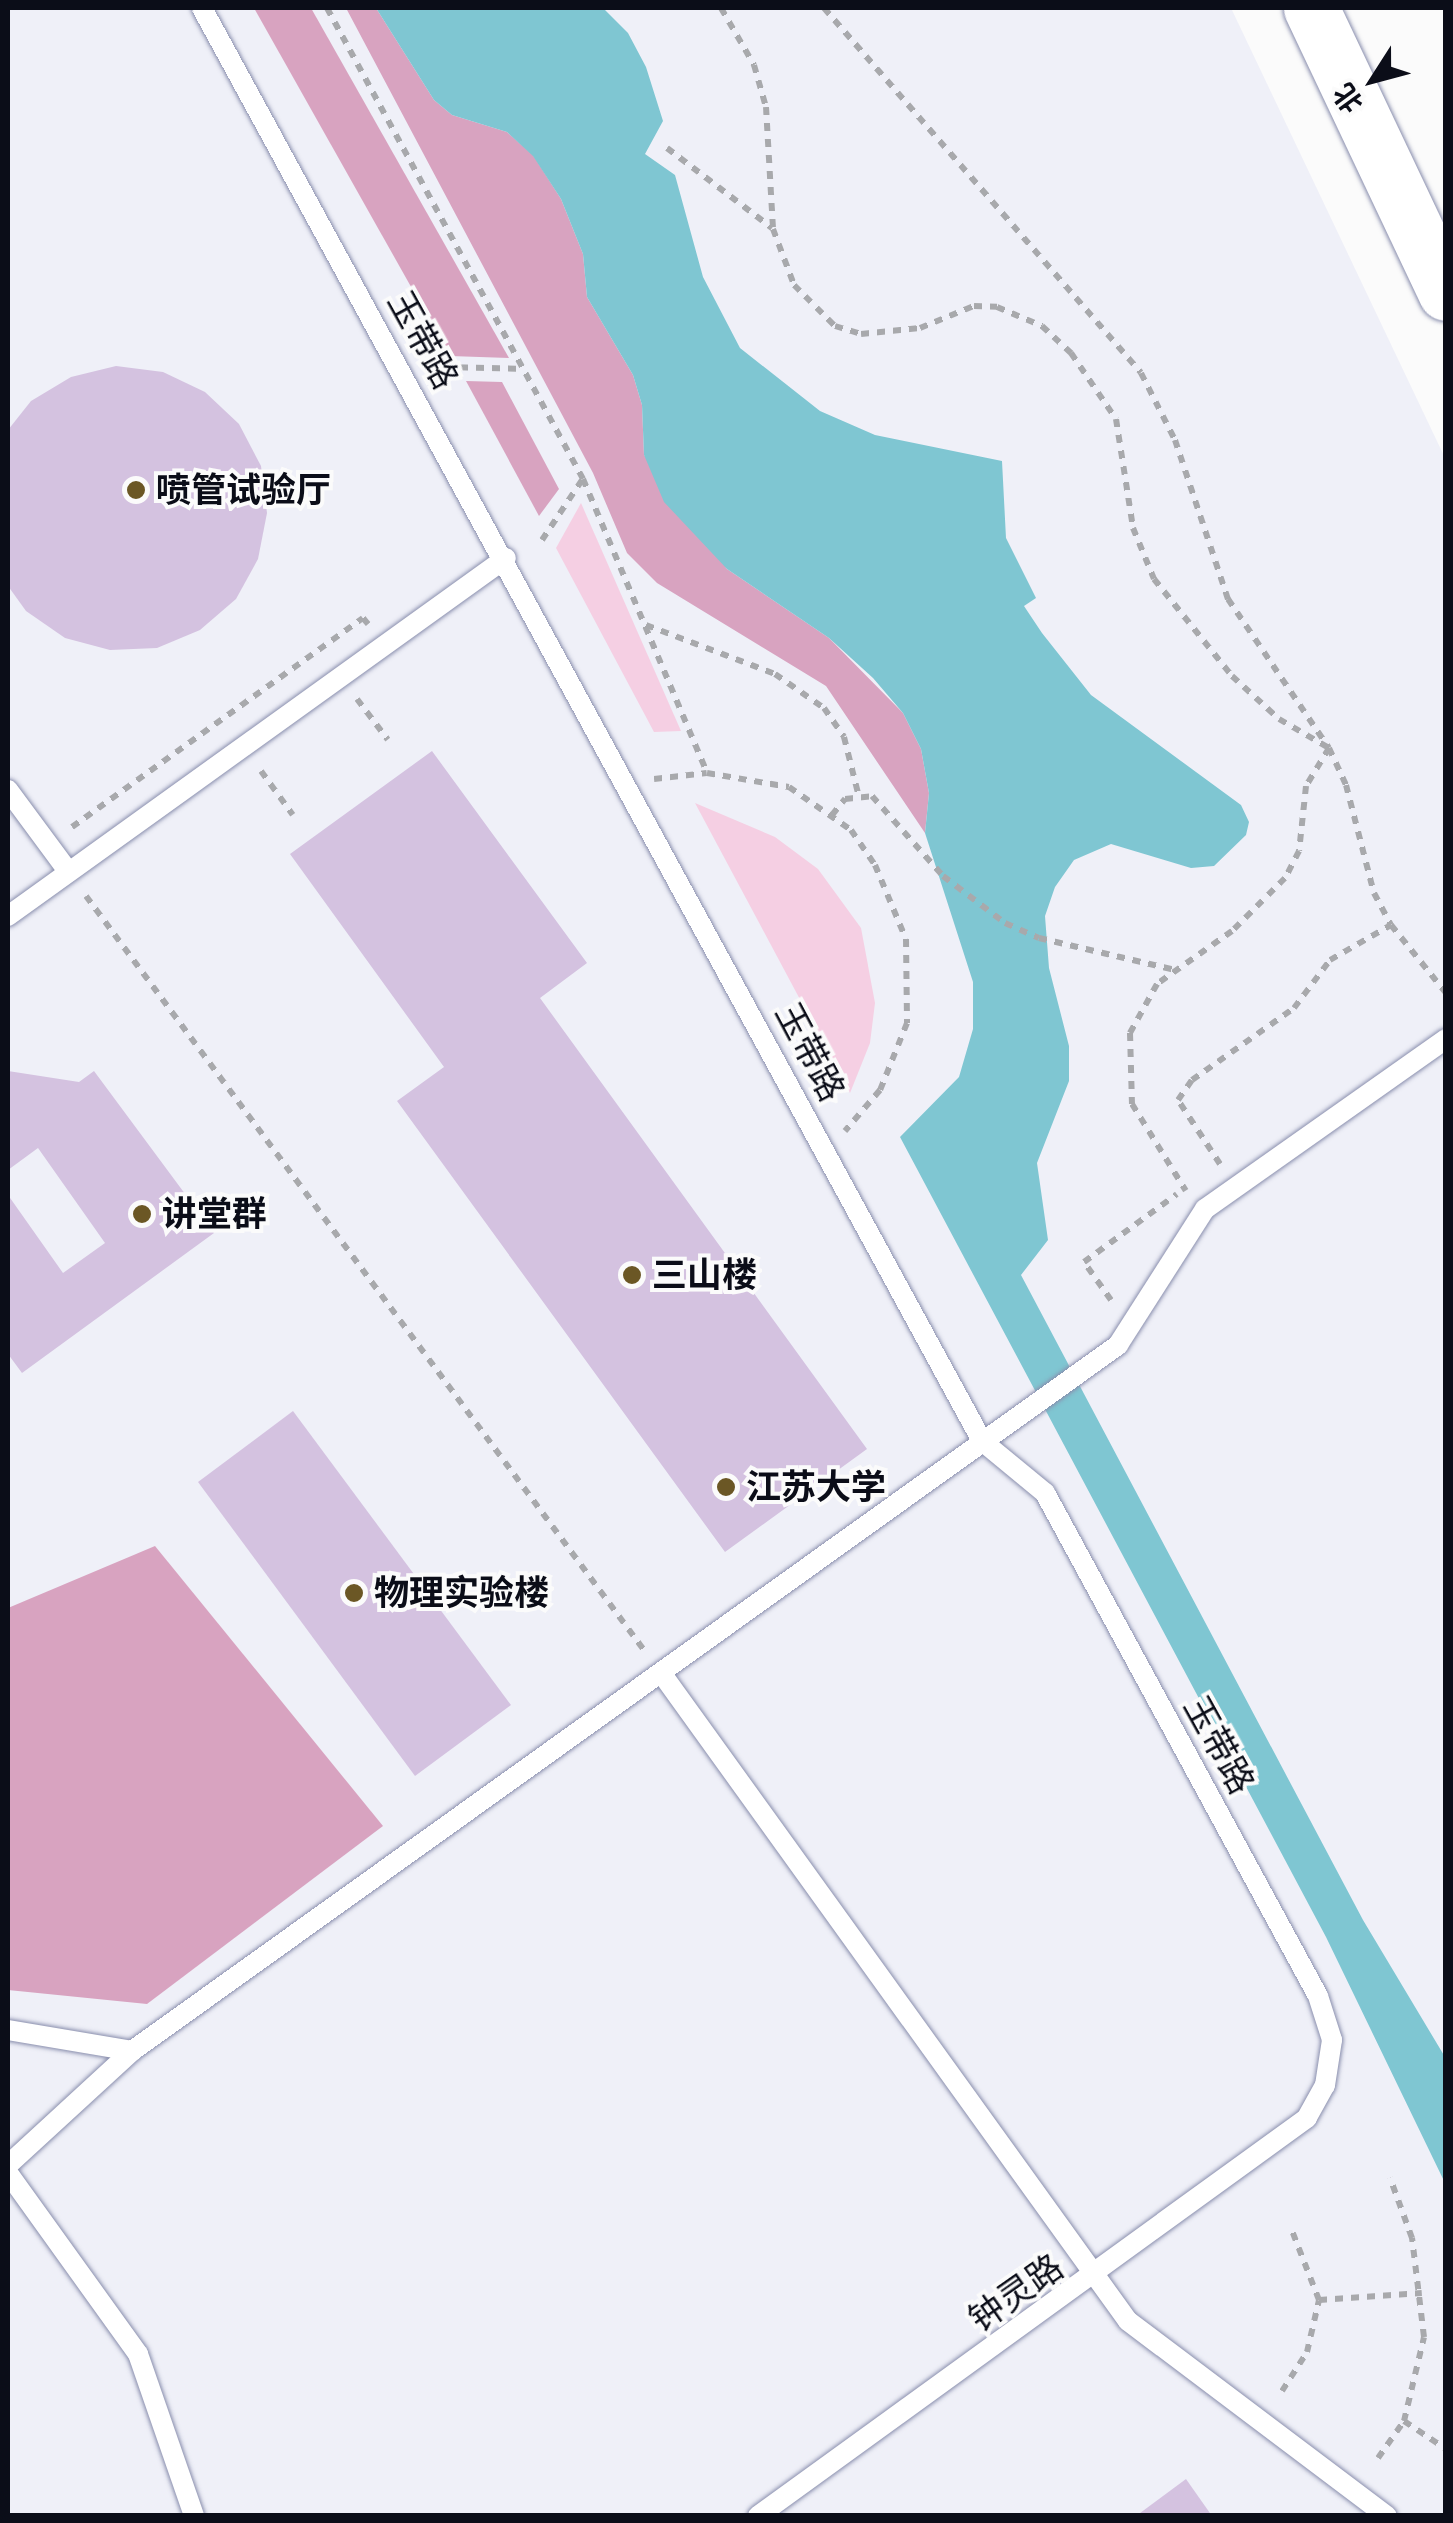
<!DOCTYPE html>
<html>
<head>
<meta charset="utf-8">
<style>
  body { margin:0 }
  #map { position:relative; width:1453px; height:2523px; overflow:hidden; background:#fbfbfb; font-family:"Fira Sans Condensed","Noto Sans SC",sans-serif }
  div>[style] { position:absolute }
  .built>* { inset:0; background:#eff0f8 }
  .green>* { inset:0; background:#f5cfe3 }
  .forest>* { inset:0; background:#d8a3c0 }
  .water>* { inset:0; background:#7fc6d2 }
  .building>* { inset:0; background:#d4c2e0 }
  .path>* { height:6px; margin-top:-3px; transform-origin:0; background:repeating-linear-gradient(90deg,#a8a9ac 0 8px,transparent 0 16px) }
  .roads { filter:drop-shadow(0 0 2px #898ead) drop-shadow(0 0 2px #898ead) }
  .lane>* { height:20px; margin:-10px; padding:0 10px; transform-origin:10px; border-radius:10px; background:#fff }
  .primary>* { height:55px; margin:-27.5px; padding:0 27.5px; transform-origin:27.5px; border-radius:27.5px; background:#fff }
  .dots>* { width:28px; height:28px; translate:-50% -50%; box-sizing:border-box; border:5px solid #fbfbfb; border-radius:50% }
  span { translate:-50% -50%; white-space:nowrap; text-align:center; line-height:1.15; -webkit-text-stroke:8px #fbfbfb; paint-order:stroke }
  .street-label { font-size:35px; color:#0b0d18 }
  .poi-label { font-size:35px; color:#0b0d18; font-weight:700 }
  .left { translate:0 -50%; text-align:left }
  .frame { position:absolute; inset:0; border:10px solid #0b0d18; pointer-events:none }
  .north { position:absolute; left:1323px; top:30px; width:100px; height:100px; -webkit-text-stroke:8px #fbfbfb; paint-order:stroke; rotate:234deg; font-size:28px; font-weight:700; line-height:40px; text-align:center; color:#0b0d18 }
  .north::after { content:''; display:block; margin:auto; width:35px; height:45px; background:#0b0d18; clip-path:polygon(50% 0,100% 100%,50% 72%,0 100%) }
</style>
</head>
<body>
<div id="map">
  <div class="built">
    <i style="clip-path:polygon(8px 8px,1231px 8px,1445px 458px,1445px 2515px,8px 2516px)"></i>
  </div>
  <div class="green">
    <i style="clip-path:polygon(581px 503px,681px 731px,654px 732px,556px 548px)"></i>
    <i style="clip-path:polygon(695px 803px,775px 837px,818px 869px,861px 928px,875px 1003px,870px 1043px,850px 1093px)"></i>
  </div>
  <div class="forest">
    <i style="clip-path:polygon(254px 8px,311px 8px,509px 358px,450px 356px)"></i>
    <i style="clip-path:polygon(346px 8px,376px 8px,434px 100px,452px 115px,507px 132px,533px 155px,561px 199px,583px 254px,587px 297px,633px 375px,642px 405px,644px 455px,727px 569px,829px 638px,903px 713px,921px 749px,929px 793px,925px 833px,826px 686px,657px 583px,627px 553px,593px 473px)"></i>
    <i style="clip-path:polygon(466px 381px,502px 382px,559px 489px,539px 516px)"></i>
    <i style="clip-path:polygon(155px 1546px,383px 1826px,147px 2004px,8px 1990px,8px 1608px)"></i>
  </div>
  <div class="water">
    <i style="clip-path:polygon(376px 8px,603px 8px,628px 33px,646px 67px,663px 121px,645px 154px,675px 175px,703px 277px,740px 348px,820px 411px,875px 435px,1002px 461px,1006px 538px,1036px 598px,1024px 606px,1042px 633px,1091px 695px,1241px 805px,1249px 822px,1246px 835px,1214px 866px,1191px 868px,1111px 844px,1074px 860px,1055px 887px,1045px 916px,1049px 968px,1069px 1046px,1069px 1081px,1037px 1163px,1048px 1240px,1021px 1275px,1363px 1920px,1445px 2057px,1445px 2183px,1326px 1937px,900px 1137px,959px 1077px,973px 1029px,973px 982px,925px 833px,929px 793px,921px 749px,903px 713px,873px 678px,829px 638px,727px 569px,664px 502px,644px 455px,642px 405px,633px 375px,587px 297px,583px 254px,561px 199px,533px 156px,507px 132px,452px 115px,434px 100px)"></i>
  </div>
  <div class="building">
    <i style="clip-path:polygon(116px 366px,163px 372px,205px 392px,239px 424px,261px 466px,267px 513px,258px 559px,236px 599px,200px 630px,157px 648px,110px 650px,65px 638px,26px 611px,8px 586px,8px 430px,31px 401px,71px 377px)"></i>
    <i style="clip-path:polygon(432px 751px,587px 963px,540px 998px,867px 1449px,725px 1552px,397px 1101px,444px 1067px,290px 854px)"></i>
    <i style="clip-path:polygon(8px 1071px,79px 1082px,94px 1071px,214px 1233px,22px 1373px,8px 1354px,8px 1195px,63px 1273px,105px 1243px,38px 1148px,8px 1170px)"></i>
    <i style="clip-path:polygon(293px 1411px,511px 1705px,415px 1776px,198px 1482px)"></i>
    <i style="clip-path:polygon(1186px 2479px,1212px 2516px,1136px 2516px)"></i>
  </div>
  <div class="path">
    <i style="left:327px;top:8px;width:536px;rotate:61.47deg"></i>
    <i style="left:583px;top:479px;width:319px;rotate:67.1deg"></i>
    <i style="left:721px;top:8px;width:66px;rotate:59.9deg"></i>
    <i style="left:754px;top:65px;width:44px;rotate:74.1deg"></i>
    <i style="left:766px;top:107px;width:122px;rotate:86.7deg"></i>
    <i style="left:773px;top:229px;width:60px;rotate:69.4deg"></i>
    <i style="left:794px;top:285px;width:58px;rotate:45deg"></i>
    <i style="left:835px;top:326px;width:27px;rotate:17deg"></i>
    <i style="left:861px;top:334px;width:59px;rotate:-5.8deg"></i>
    <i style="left:920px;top:328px;width:58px;rotate:-22.2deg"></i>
    <i style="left:974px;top:306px;width:23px;rotate:2deg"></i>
    <i style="left:997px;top:307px;width:49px;rotate:22.9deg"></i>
    <i style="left:1042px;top:326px;width:40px;rotate:43deg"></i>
    <i style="left:1071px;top:353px;width:80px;rotate:55.7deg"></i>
    <i style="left:1116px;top:419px;width:110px;rotate:81.1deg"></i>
    <i style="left:1133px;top:528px;width:55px;rotate:67.6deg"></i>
    <i style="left:1154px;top:579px;width:124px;rotate:51.2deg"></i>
    <i style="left:1232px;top:676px;width:64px;rotate:42.5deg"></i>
    <i style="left:1279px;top:719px;width:58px;rotate:30.1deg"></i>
    <i style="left:1329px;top:748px;width:44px;rotate:121.2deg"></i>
    <i style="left:1306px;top:786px;width:65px;rotate:96.1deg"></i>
    <i style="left:1299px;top:851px;width:30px;rotate:117deg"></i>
    <i style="left:1285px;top:878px;width:75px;rotate:135deg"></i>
    <i style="left:1232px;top:931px;width:92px;rotate:144.8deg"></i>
    <i style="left:1157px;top:984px;width:56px;rotate:118.9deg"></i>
    <i style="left:1130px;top:1033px;width:71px;rotate:88.4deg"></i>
    <i style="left:1132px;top:1104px;width:102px;rotate:58.2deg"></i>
    <i style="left:824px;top:8px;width:483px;rotate:49deg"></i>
    <i style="left:1141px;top:373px;width:75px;rotate:63.1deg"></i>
    <i style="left:1175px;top:440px;width:168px;rotate:71.6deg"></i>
    <i style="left:1228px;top:599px;width:180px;rotate:55.9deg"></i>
    <i style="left:1329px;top:748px;width:41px;rotate:65.3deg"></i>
    <i style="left:1346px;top:785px;width:112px;rotate:75.5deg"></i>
    <i style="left:1374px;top:893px;width:36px;rotate:62deg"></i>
    <i style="left:1391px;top:925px;width:87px;rotate:51deg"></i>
    <i style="left:667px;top:148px;width:132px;rotate:37.3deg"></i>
    <i style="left:444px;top:367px;width:80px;rotate:1.4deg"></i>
    <i style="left:542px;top:540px;width:72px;rotate:-56.3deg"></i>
    <i style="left:646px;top:625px;width:138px;rotate:20.8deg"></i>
    <i style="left:775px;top:674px;width:60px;rotate:34.8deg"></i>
    <i style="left:824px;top:708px;width:35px;rotate:55deg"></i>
    <i style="left:844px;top:737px;width:58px;rotate:76deg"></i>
    <i style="left:357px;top:699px;width:51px;rotate:52.9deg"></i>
    <i style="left:261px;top:771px;width:54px;rotate:54deg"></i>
    <i style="left:654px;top:779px;width:53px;rotate:-6.5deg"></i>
    <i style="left:707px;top:773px;width:83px;rotate:9.7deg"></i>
    <i style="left:789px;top:787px;width:75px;rotate:34.7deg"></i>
    <i style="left:851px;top:830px;width:42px;rotate:55.6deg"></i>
    <i style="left:875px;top:865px;width:80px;rotate:67.3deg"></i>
    <i style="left:906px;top:939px;width:84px;rotate:89.3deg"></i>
    <i style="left:907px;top:1023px;width:72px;rotate:111.9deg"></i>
    <i style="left:880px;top:1090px;width:54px;rotate:130.5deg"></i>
    <i style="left:832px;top:815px;width:21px;rotate:-51deg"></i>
    <i style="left:845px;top:799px;width:27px;rotate:-6deg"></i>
    <i style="left:872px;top:796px;width:107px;rotate:48.4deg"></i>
    <i style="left:943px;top:876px;width:78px;rotate:37.2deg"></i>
    <i style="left:1005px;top:923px;width:37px;rotate:24deg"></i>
    <i style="left:1039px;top:938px;width:140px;rotate:13.2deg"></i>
    <i style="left:72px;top:827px;width:358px;rotate:-35.7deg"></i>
    <i style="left:363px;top:618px;width:8px;rotate:50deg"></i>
    <i style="left:86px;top:896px;width:938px;rotate:53.5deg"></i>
    <i style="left:1220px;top:1164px;width:77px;rotate:-123.3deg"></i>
    <i style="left:1178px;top:1100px;width:24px;rotate:-55deg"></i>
    <i style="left:1192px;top:1080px;width:125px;rotate:-35.2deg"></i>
    <i style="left:1294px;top:1008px;width:60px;rotate:-53.1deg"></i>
    <i style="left:1330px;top:960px;width:70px;rotate:-29.8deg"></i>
    <i style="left:1111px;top:1300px;width:47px;rotate:-125.4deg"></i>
    <i style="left:1084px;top:1262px;width:115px;rotate:-36.2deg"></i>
    <i style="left:1319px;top:2300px;width:103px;rotate:-3.9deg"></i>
    <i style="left:1282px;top:2391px;width:46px;rotate:-57.3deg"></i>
    <i style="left:1307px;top:2352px;width:53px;rotate:-77deg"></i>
    <i style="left:1319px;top:2300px;width:77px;rotate:-111.3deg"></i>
    <i style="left:1404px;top:2421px;width:50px;rotate:33.7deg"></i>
    <i style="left:1378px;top:2458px;width:45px;rotate:-54.9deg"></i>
    <i style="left:1404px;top:2421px;width:86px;rotate:-76.6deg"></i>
    <i style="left:1424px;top:2337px;width:100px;rotate:-96.9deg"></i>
    <i style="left:1412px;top:2238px;width:64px;rotate:-110.1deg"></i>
  </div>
  <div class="roads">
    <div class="lane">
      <i style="left:202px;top:8px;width:1632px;rotate:61.44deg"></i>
      <i style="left:982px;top:1441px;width:82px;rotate:39.5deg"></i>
      <i style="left:1045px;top:1493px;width:572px;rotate:61.51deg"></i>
      <i style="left:1318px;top:1996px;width:46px;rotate:72.3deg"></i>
      <i style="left:1332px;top:2040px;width:46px;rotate:98.8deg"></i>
      <i style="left:1325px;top:2085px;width:38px;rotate:119deg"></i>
      <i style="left:1307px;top:2118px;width:678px;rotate:144.06deg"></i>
      <i style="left:8px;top:790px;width:101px;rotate:53.5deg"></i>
      <i style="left:8px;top:916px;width:613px;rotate:-35.71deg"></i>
      <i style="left:662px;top:1674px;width:797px;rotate:54.24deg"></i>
      <i style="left:1128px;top:2321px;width:324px;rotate:37deg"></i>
      <i style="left:8px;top:2030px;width:126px;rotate:9.6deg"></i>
      <i style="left:132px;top:2051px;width:1213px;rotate:-35.6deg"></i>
      <i style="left:1118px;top:1345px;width:161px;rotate:-57.4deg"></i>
      <i style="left:1205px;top:1209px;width:295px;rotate:-35.2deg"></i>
      <i style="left:8px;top:2165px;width:168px;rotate:-42.6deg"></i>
      <i style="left:8px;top:2173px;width:223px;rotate:54.3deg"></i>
      <i style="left:138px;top:2354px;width:171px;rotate:70.9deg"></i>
    </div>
    <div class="primary">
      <i style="left:1311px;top:8px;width:315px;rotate:64.7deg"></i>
    </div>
  </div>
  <div class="dots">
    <i style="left:136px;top:490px;background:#6b5725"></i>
    <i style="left:142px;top:1214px;background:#6b5725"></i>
    <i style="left:632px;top:1275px;background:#6b5725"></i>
    <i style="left:726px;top:1487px;background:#6b5725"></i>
    <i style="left:354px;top:1593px;background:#6b5725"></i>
  </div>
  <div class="street-label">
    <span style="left:423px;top:340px;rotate:61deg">玉带路</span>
    <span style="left:810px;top:1052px;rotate:62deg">玉带路</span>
    <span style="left:1219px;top:1745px;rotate:61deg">玉带路</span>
    <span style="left:1016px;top:2293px;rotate:-35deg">钟灵路</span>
  </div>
  <div class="poi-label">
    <span class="left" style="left:156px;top:490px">喷管试验厅</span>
    <span class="left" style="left:162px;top:1214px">讲堂群</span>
    <span class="left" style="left:652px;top:1275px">三山楼</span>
    <span class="left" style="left:746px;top:1487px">江苏大学</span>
    <span class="left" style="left:374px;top:1593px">物理实验楼</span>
  </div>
  <div class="frame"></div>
  <div class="north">北</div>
</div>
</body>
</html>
